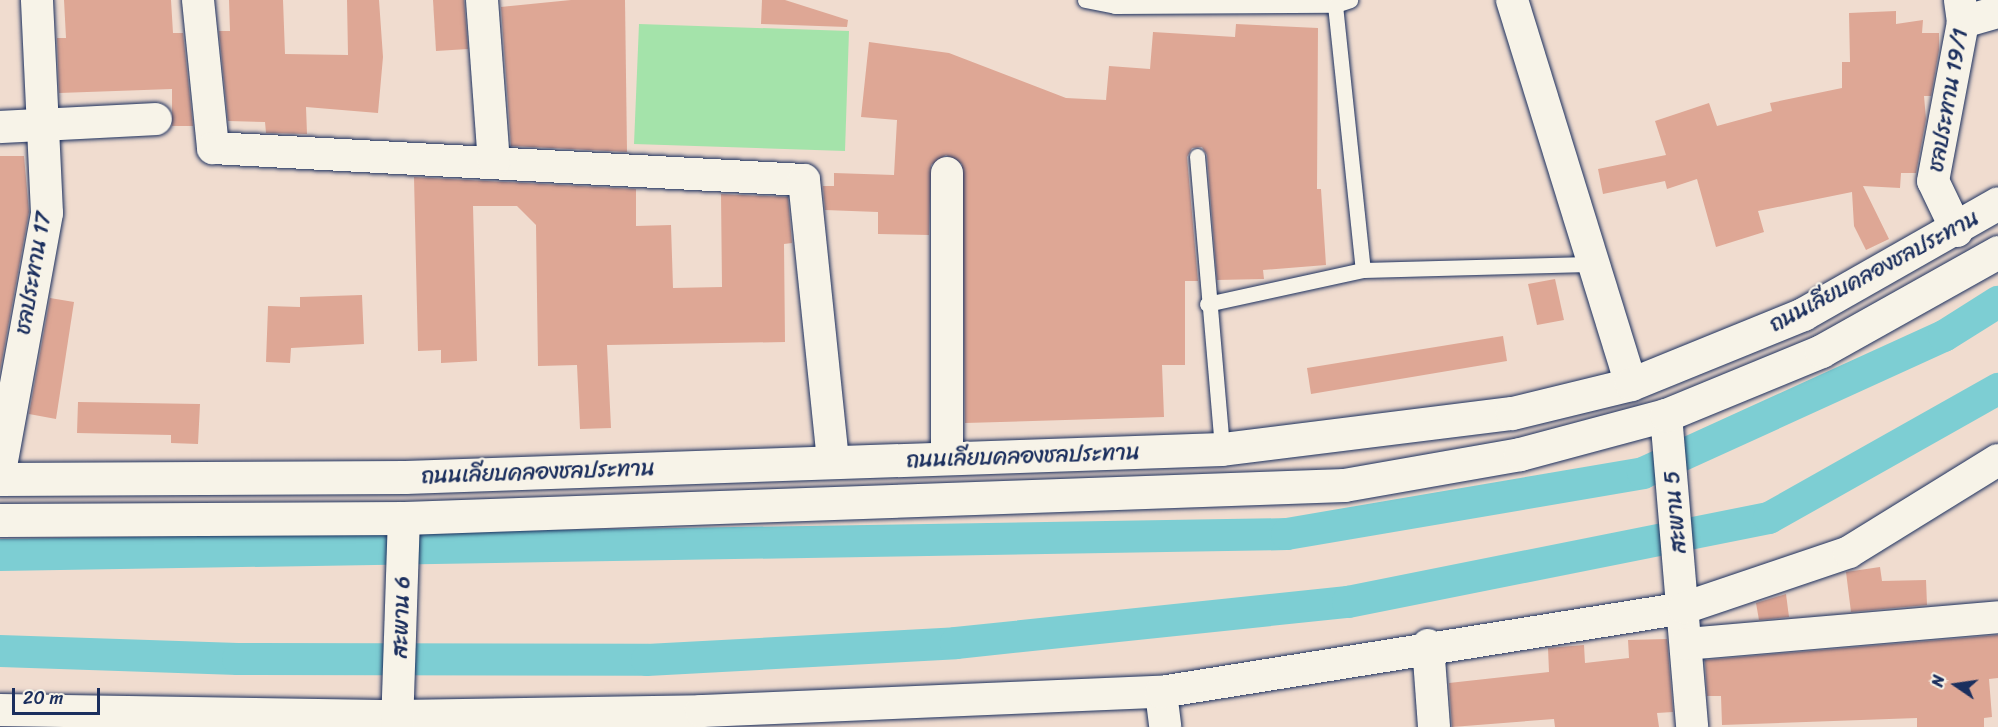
<!DOCTYPE html>
<html>
<head>
<meta charset="utf-8">
<style>
  body { margin:0 }
  #map { position:relative; width:1998px; height:727px; overflow:hidden; background:#f0dccf; font-family:Sriracha,"Playpen Sans Thai",sans-serif }
  div>[style] { position:absolute }
  .green>* { inset:0; background:#a4e3aa }
  .canal>* { height:32px; margin:-16px; padding:0 16px; transform-origin:16px; border-radius:16px; background:#7dced3 }
  .building>* { inset:0; background:#dea795 }
  .roads { filter:drop-shadow(0 0 2px #1b2f5e) drop-shadow(0 0 2px #1b2f5e) }
  .service>* { height:15px; margin:-7.5px; padding:0 7.5px; transform-origin:7.5px; border-radius:7.5px; background:#f7f3e8 }
  .minor>* { height:32px; margin:-16px; padding:0 16px; transform-origin:16px; border-radius:16px; background:#f7f3e8 }
  .tertiary>* { height:33px; margin:-16.5px; padding:0 16.5px; transform-origin:16.5px; border-radius:16.5px; background:#f7f3e8 }
  span { translate:-50% -50%; white-space:nowrap; text-align:center; line-height:1.15; -webkit-text-stroke:4.5px #f7f3e8; paint-order:stroke }
  .street-label { font-size:22px; color:#1b2f5e }
  .north { position:absolute; left:1926px; top:655px; width:60px; height:60px; -webkit-text-stroke:4px #f7f3e8; paint-order:stroke; rotate:283deg; font-size:16px; font-weight:700; line-height:24px; text-align:center; color:#1b2f5e }
  .north::after { content:''; display:block; margin:auto; width:21px; height:27px; background:#1b2f5e; clip-path:polygon(50% 0,100% 100%,50% 72%,0 100%) }
  .scale { position:absolute; left:12px; top:688px; width:88px; height:27px; box-sizing:border-box; border:3px solid #1b2f5e; border-top:0; padding-left:8px; font-size:18px; line-height:21px; white-space:nowrap; color:#1b2f5e; -webkit-text-stroke:4px #f7f3e8; paint-order:stroke }
</style>
</head>
<body>
<div id="map">
  <div class="green">
    <i style="clip-path:polygon(639px 24px,849px 31px,845px 151px,634px 144px)"></i>
  </div>
  <div class="canal">
    <i style="left:0;top:555px;width:1287px;rotate:-0.93deg"></i>
    <i style="left:1287px;top:534px;width:361px;rotate:-9.7deg"></i>
    <i style="left:1643px;top:473px;width:331px;rotate:-24.5deg"></i>
    <i style="left:1944px;top:336px;width:64px;rotate:-32.2deg"></i>
    <i style="left:0;top:651px;width:238px;rotate:1.9deg"></i>
    <i style="left:238px;top:659px;width:409px;rotate:0.1deg"></i>
    <i style="left:647px;top:660px;width:309px;rotate:-3.1deg"></i>
    <i style="left:956px;top:643px;width:394px;rotate:-6deg"></i>
    <i style="left:1348px;top:602px;width:429px;rotate:-11.3deg"></i>
    <i style="left:1769px;top:518px;width:263px;rotate:-29.4deg"></i>
  </div>
  <div class="building">
    <i style="clip-path:polygon(64px 0,171px 0,173px 33px,183px 33px,193px 126px,172px 126px,172px 89px,59px 93px,57px 38px,66px 38px)"></i>
    <i style="clip-path:polygon(229px 0,283px 0,285px 54px,348px 55px,347px 0,379px 0,383px 57px,378px 113px,306px 107px,307px 134px,266px 133px,265px 122px,228px 121px,219px 31px,230px 31px)"></i>
    <i style="clip-path:polygon(433px 0,464px 0,468px 49px,436px 51px)"></i>
    <i style="clip-path:polygon(571px 0,625px 0,627px 152px,511px 146px,501px 7px)"></i>
    <i style="clip-path:polygon(762px 0,785px 0,848px 20px,847px 27px,761px 24px)"></i>
    <i style="clip-path:polygon(1896px 11px,1896px 24px,1923px 20px,1922px 33px,1939px 33px,1939px 50px,1931px 96px,1924px 96px,1926px 119px,1916px 173px,1901px 173px,1900px 188px,1863px 186px,1889px 239px,1866px 250px,1854px 226px,1852px 192px,1758px 211px,1764px 232px,1716px 247px,1697px 179px,1667px 189px,1665px 181px,1603px 194px,1598px 169px,1666px 155px,1655px 121px,1709px 103px,1717px 126px,1772px 111px,1770px 103px,1842px 88px,1842px 62px,1850px 62px,1849px 13px)"></i>
    <i style="clip-path:polygon(1236px 24px,1318px 28px,1317px 189px,1321px 189px,1326px 265px,1263px 270px,1264px 279px,1217px 280px,1207px 155px,1202px 147px,1192px 148px,1187px 157px,1198px 281px,1185px 281px,1185px 365px,1162px 365px,1164px 417px,965px 423px,962px 164px,946px 155px,931px 165px,929px 235px,878px 234px,878px 212px,825px 210px,823px 186px,834px 186px,834px 173px,894px 175px,897px 120px,861px 117px,869px 42px,949px 53px,1066px 98px,1106px 100px,1109px 66px,1150px 69px,1153px 32px,1235px 37px)"></i>
    <i style="clip-path:polygon(0 156px,24px 156px,29px 212px,0 371px)"></i>
    <i style="clip-path:polygon(414px 177px,636px 189px,636px 226px,671px 225px,673px 288px,722px 287px,721px 194px,788px 197px,792px 243px,784px 244px,785px 342px,607px 345px,611px 428px,580px 429px,577px 365px,538px 366px,536px 225px,517px 206px,473px 206px,477px 361px,441px 363px,441px 350px,418px 351px)"></i>
    <i style="clip-path:polygon(1555px 279px,1564px 320px,1537px 325px,1528px 284px)"></i>
    <i style="clip-path:polygon(362px 295px,364px 344px,291px 348px,290px 363px,266px 362px,268px 306px,300px 307px,300px 297px)"></i>
    <i style="clip-path:polygon(50px 298px,74px 302px,56px 419px,29px 414px)"></i>
    <i style="clip-path:polygon(1503px 336px,1507px 361px,1311px 394px,1307px 368px)"></i>
    <i style="clip-path:polygon(78px 402px,200px 404px,198px 444px,171px 443px,171px 435px,77px 433px)"></i>
    <i style="clip-path:polygon(1880px 567px,1882px 581px,1926px 580px,1927px 605px,1851px 612px,1846px 572px)"></i>
    <i style="clip-path:polygon(1786px 594px,1789px 617px,1759px 620px,1756px 603px)"></i>
    <i style="clip-path:polygon(1998px 635px,1998px 678px,1989px 679px,1992px 717px,1984px 718px,1984px 727px,1917px 727px,1917px 718px,1722px 725px,1721px 696px,1707px 696px,1705px 660px)"></i>
    <i style="clip-path:polygon(1667px 639px,1673px 712px,1657px 713px,1659px 727px,1555px 727px,1554px 719px,1452px 727px,1449px 683px,1549px 672px,1548px 648px,1584px 645px,1585px 663px,1629px 658px,1628px 640px)"></i>
  </div>
  <div class="roads">
    <div class="service">
      <i style="left:1085px;top:0;width:31px;rotate:11deg"></i>
      <i style="left:1115px;top:6px;width:220px;rotate:-0.3deg"></i>
      <i style="left:1335px;top:5px;width:16px;rotate:-18deg"></i>
      <i style="left:1335px;top:5px;width:266px;rotate:84deg"></i>
      <i style="left:1197px;top:156px;width:294px;rotate:85.1deg"></i>
      <i style="left:1207px;top:304px;width:160px;rotate:-12.3deg"></i>
      <i style="left:1363px;top:270px;width:235px;rotate:-1.5deg"></i>
    </div>
    <div class="minor">
      <i style="left:198px;top:0;width:149px;rotate:84.2deg"></i>
      <i style="left:213px;top:148px;width:592px;rotate:3.1deg"></i>
      <i style="left:804px;top:180px;width:283px;rotate:84.1deg"></i>
      <i style="left:482px;top:0;width:162px;rotate:85.8deg"></i>
      <i style="left:1512px;top:0;width:402px;rotate:72.8deg"></i>
      <i style="left:1963px;top:22px;width:36px;rotate:-16deg"></i>
      <i style="left:0;top:127px;width:156px;rotate:-2.9deg"></i>
      <i style="left:947px;top:173px;width:285px;rotate:90deg"></i>
      <i style="left:1957px;top:231px;width:55px;rotate:-115.6deg"></i>
      <i style="left:1933px;top:181px;width:162px;rotate:-79.3deg"></i>
      <i style="left:1963px;top:22px;width:22px;rotate:-98deg"></i>
      <i style="left:1666px;top:415px;width:313px;rotate:85.2deg"></i>
      <i style="left:0;top:472px;width:263px;rotate:-79.7deg"></i>
      <i style="left:47px;top:213px;width:213px;rotate:-92.7deg"></i>
      <i style="left:1686px;top:644px;width:313px;rotate:-4.9deg"></i>
      <i style="left:1428px;top:645px;width:82px;rotate:85.8deg"></i>
      <i style="left:1161px;top:692px;width:35px;rotate:83deg"></i>
      <i style="left:0;top:710px;width:398px;rotate:0.9deg"></i>
      <i style="left:398px;top:716px;width:303px;rotate:-0.9deg"></i>
      <i style="left:701px;top:711px;width:460px;rotate:-2.4deg"></i>
      <i style="left:1161px;top:692px;width:530px;rotate:-9.12deg"></i>
      <i style="left:1684px;top:608px;width:174px;rotate:-18.7deg"></i>
      <i style="left:1849px;top:552px;width:175px;rotate:-31.7deg"></i>
      <i style="left:397px;top:727px;width:209px;rotate:-88.1deg"></i>
    </div>
    <div class="tertiary">
      <i style="left:0;top:479px;width:405px;rotate:-0.3deg"></i>
      <i style="left:405px;top:477px;width:817px;rotate:-1.96deg"></i>
      <i style="left:1222px;top:449px;width:292px;rotate:-7.1deg"></i>
      <i style="left:1512px;top:413px;width:122px;rotate:-13.7deg"></i>
      <i style="left:1631px;top:384px;width:186px;rotate:-22.1deg"></i>
      <i style="left:1803px;top:314px;width:224px;rotate:-29.6deg"></i>
      <i style="left:0;top:520px;width:404px;rotate:-0.3deg"></i>
      <i style="left:404px;top:518px;width:941px;rotate:-2.01deg"></i>
      <i style="left:1344px;top:485px;width:179px;rotate:-10deg"></i>
      <i style="left:1520px;top:454px;width:151px;rotate:-15deg"></i>
      <i style="left:1666px;top:415px;width:168px;rotate:-22.4deg"></i>
      <i style="left:1821px;top:351px;width:203px;rotate:-29.2deg"></i>
    </div>
  </div>
  <div class="street-label">
    <span style="left:1948px;top:100px;rotate:-80deg">ชลประทาน 19/1</span>
    <span style="left:1874px;top:271px;rotate:-28deg">ถนนเลียบคลองชลประทาน</span>
    <span style="left:33px;top:273px;rotate:-80deg">ชลประทาน 17</span>
    <span style="left:1023px;top:456px;rotate:-2deg">ถนนเลียบคลองชลประทาน</span>
    <span style="left:538px;top:472px;rotate:-2deg">ถนนเลียบคลองชลประทาน</span>
    <span style="left:1675px;top:512px;rotate:-95deg">สะพาน 5</span>
    <span style="left:401px;top:617px;rotate:-88deg">สะพาน 6</span>
  </div>
  <div class="north">N</div>
  <div class="scale">20 m</div>
</div>
</body>
</html>
